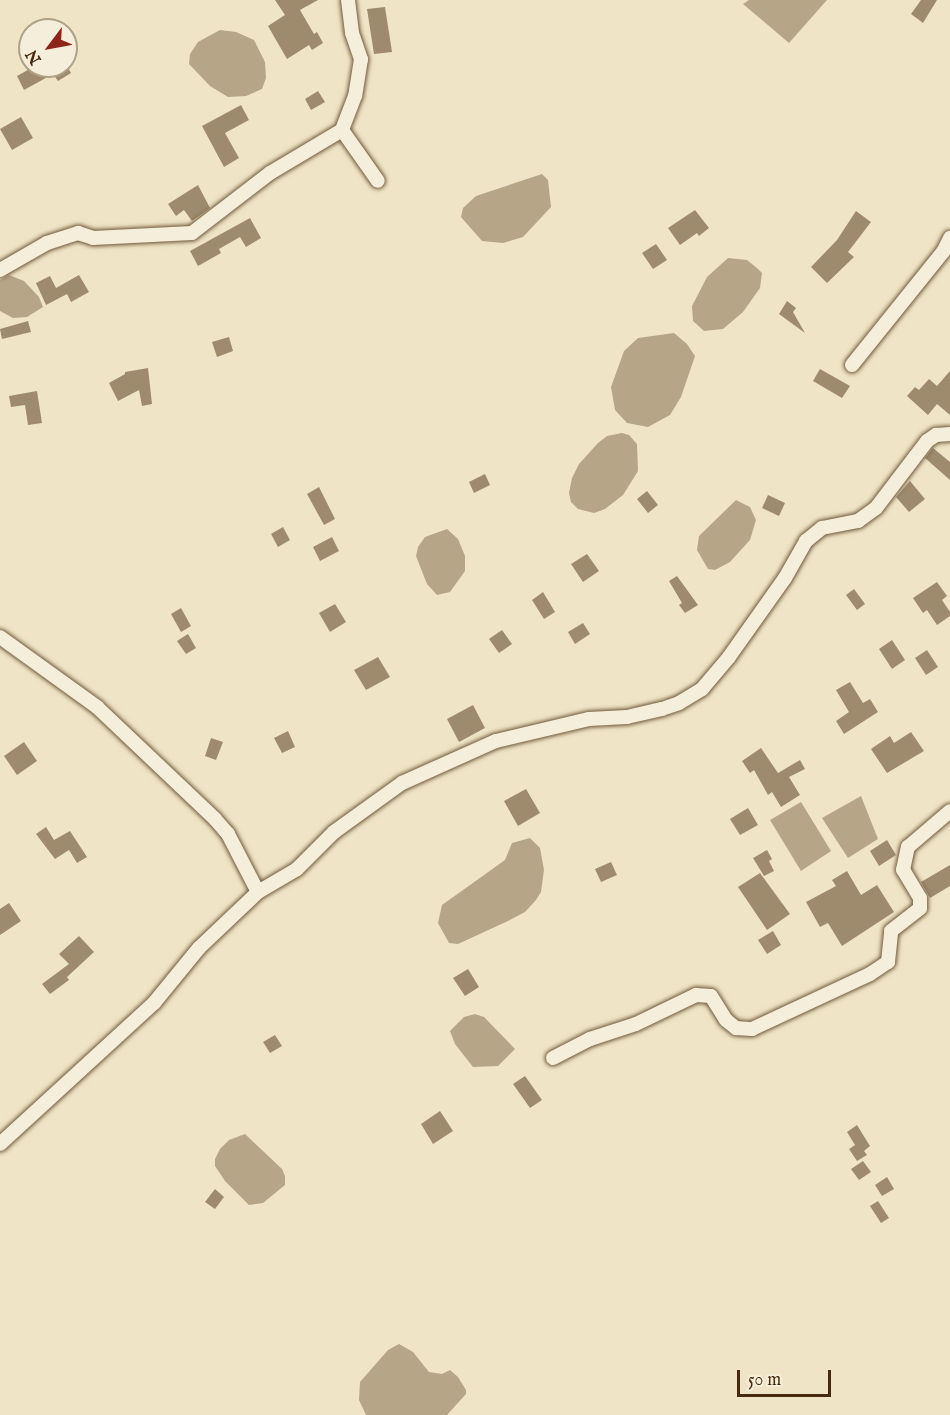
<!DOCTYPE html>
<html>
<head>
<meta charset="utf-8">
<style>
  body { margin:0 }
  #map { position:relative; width:950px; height:1415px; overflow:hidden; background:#efe5c6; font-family:"IM FELL English",serif }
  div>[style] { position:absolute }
  .water>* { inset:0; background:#b6a587 }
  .building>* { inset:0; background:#9e8b6d }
  .roads { filter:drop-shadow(0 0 2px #71593b) drop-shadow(0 0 2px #71593b) }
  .minor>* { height:14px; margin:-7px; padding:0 7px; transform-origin:7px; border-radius:7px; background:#f5eeda }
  span { translate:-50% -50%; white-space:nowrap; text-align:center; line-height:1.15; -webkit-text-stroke:5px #f5eeda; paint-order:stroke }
  .north { position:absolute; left:18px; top:18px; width:60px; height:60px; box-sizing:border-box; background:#f5eeda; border:2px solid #afa088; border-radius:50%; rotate:238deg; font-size:16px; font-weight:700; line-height:24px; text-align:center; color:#472a0d }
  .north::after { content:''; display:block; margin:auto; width:21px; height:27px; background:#8f2418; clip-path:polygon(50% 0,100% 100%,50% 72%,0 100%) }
  .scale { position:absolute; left:737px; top:1370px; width:94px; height:27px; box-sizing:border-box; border:3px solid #472a0d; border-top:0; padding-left:8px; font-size:18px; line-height:21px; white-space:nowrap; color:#472a0d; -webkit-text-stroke:4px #f5eeda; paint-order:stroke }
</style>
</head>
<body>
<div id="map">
  <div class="water">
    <i style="clip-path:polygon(749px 0,827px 0,789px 43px,743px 4px)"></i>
    <i style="clip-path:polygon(220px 30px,236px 32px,254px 40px,265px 62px,266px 78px,262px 89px,246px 96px,228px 97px,210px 86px,189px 64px,190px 54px,198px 42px)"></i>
    <i style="clip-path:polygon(542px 174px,548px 180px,551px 207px,523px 237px,503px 243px,482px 241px,461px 217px,463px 208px,476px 196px)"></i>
    <i style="clip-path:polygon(728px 258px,747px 260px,757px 268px,762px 273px,760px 288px,743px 312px,723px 329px,704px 331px,693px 321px,692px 306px,707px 277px)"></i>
    <i style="clip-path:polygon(9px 275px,24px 281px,39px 297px,43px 307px,27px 317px,13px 318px,0 311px,0 280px)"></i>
    <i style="clip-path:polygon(674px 333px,687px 344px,695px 356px,681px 397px,670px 415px,648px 427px,627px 423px,615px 410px,611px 387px,624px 351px,638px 338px)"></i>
    <i style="clip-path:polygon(622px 433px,629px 435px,637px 444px,638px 471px,623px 495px,605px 509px,594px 513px,578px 509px,571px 502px,569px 493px,572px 478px,579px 464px,598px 443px,607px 436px)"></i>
    <i style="clip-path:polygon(736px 500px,750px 507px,756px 520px,750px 540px,730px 562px,715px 570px,708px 569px,697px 550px,699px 536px)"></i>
    <i style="clip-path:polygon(447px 529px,458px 539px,465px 556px,465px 571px,450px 592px,437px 595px,427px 584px,416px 556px,418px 547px,425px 537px)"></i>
    <i style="clip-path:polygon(861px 796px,878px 839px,848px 858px,822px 818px)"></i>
    <i style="clip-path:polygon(801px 802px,831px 851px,801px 871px,770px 820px)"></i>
    <i style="clip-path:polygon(530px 838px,540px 848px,544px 870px,541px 892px,536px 900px,525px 912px,508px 921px,458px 944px,449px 943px,438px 923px,442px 905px,505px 860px,512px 843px)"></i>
    <i style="clip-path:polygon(475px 1014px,484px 1017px,515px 1049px,498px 1066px,473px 1067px,455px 1044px,450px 1031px,464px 1017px)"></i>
    <i style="clip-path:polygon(245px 1134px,282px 1169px,285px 1176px,285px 1185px,263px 1203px,249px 1205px,225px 1181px,215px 1166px,215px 1159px,220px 1149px,229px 1140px)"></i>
    <i style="clip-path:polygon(399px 1344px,413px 1352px,429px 1372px,442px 1374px,450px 1370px,458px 1377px,466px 1390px,466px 1394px,447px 1415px,366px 1415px,359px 1400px,360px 1382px,388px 1350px)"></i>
  </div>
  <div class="building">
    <i style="clip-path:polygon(275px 0,318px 0,300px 10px,314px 34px,317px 32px,323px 43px,312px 50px,309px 45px,287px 59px,268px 26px,285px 15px)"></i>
    <i style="clip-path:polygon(921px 0,937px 0,923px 23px,911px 14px)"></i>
    <i style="clip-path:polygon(385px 7px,392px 52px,374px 54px,367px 9px)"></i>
    <i style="clip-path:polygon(35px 66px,67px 66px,71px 73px,58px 81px,53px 74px,24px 90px,17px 76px)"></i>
    <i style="clip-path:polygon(318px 91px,325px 102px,311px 110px,305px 99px)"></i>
    <i style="clip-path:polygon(241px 105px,249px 120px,225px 133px,239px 158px,224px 167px,202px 126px)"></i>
    <i style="clip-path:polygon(21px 117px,33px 138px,12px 150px,0 129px)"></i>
    <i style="clip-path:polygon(198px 185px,210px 208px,192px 221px,184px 210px,176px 216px,168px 204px)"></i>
    <i style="clip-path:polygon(695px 210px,709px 228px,699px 236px,697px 233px,680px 245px,668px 228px)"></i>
    <i style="clip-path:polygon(856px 211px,871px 222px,848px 252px,854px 257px,827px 283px,811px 267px,837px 240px)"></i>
    <i style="clip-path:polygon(250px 218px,261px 238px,246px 247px,240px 237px,219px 249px,221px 253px,198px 266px,190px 251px)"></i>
    <i style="clip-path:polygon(656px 244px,667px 260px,653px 269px,642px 253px)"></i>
    <i style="clip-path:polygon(79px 275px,89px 292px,71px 302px,67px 294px,46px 305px,36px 283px,50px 276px,56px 288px)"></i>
    <i style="clip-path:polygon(787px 301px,796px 308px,793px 312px,805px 333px,779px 314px)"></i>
    <i style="clip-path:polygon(28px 321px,31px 332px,2px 339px,0 329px)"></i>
    <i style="clip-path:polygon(229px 337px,233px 351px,217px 357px,212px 342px)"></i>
    <i style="clip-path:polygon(148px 368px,152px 404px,142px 406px,139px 390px,118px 401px,109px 383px,125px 374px,125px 372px)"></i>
    <i style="clip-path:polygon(820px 369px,850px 386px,842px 398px,813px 381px)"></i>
    <i style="clip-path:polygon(950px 371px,950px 415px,937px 404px,928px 415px,907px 396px,915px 387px,919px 390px,929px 379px,937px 386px)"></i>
    <i style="clip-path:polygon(37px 391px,42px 423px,28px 425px,25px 405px,11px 407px,9px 396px)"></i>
    <i style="clip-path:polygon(933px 448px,950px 462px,950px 480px,925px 458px)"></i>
    <i style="clip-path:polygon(485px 474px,490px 485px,474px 493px,469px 482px)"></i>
    <i style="clip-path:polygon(910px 481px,925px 499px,909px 512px,896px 497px)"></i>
    <i style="clip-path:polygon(319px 487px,335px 519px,324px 525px,307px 494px)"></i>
    <i style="clip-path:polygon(647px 491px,658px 505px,648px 513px,637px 499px)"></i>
    <i style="clip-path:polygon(768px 495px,785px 503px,779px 516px,762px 508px)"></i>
    <i style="clip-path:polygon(283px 527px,290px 540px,278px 547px,271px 534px)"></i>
    <i style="clip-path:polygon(332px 537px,339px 551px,320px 561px,313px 547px)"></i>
    <i style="clip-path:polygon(587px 554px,599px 571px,583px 582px,571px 564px)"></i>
    <i style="clip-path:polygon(677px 576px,698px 605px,685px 613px,679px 605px,682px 603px,669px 581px)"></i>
    <i style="clip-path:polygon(937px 582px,947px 596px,942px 600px,950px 612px,950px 616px,937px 625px,927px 610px,923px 613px,913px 598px)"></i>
    <i style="clip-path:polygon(854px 589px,865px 604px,857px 610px,846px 595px)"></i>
    <i style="clip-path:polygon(543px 592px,555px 612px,544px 619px,532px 600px)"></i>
    <i style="clip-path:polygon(335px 604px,346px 622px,330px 632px,319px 613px)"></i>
    <i style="clip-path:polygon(181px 608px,191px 626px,181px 632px,171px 614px)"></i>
    <i style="clip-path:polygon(583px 623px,590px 634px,575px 644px,568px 632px)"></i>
    <i style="clip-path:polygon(502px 630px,512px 644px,499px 653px,489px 639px)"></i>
    <i style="clip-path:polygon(188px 634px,196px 648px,186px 654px,177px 641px)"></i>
    <i style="clip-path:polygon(892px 640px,905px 660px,892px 669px,879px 649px)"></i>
    <i style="clip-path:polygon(927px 650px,938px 667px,926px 675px,915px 658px)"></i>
    <i style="clip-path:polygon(378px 657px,390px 677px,366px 690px,354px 670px)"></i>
    <i style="clip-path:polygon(850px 682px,863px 703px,870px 699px,878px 712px,844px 734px,836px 721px,849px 712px,836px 690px)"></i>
    <i style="clip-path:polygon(473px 705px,485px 728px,459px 742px,447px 719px)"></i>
    <i style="clip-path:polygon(288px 731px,295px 747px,282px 753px,274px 738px)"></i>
    <i style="clip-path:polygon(911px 732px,924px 751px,887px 773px,871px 749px,890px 736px,894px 743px)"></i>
    <i style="clip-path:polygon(211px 738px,223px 742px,216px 760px,205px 756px)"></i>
    <i style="clip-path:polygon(24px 742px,37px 761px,17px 775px,4px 756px)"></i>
    <i style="clip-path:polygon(761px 748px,778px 773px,800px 760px,805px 769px,789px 777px,800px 795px,781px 807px,772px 792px,768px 795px,754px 770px,750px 773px,742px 761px)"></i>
    <i style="clip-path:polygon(526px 789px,540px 813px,518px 826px,504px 801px)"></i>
    <i style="clip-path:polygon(748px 808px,758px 825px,740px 835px,730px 819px)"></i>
    <i style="clip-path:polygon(46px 827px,54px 840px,70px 831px,87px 857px,77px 863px,69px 850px,55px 859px,36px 834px)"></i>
    <i style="clip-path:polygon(887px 840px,896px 855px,879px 866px,870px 851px)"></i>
    <i style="clip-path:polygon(767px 850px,772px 859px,769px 861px,774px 871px,764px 876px,753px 858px)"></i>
    <i style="clip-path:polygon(611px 862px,617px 875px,601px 882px,595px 869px)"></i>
    <i style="clip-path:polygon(950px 865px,950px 886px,930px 898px,921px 882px)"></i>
    <i style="clip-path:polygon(847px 871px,861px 895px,877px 885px,894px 912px,842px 946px,828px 923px,820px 927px,806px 902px,836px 886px,832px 880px)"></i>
    <i style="clip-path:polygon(760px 873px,790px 914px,767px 930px,738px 887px)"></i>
    <i style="clip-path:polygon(9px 903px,21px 921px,0 935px,0 909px)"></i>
    <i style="clip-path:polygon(773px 931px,781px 945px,767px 954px,758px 940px)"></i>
    <i style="clip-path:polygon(79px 936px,94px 952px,67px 977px,69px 980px,50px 994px,42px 984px,69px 964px,59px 954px)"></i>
    <i style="clip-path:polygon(468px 969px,479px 987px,465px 996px,453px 978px)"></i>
    <i style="clip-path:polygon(275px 1035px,282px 1046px,270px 1053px,263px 1042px)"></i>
    <i style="clip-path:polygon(525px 1076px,542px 1100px,530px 1108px,513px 1084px)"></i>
    <i style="clip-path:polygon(440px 1111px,453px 1131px,433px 1144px,421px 1124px)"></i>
    <i style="clip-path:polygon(857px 1125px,870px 1146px,864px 1151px,867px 1155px,857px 1161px,849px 1149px,855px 1145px,847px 1132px)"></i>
    <i style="clip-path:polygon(863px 1161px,871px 1172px,859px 1180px,851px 1169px)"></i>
    <i style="clip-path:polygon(887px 1177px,894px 1189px,882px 1196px,875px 1185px)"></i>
    <i style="clip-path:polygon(215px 1189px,224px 1197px,215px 1209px,205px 1202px)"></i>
    <i style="clip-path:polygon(878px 1201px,889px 1218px,881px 1223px,870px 1206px)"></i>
  </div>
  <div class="roads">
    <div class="minor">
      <i style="left:348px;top:0;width:33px;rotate:83deg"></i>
      <i style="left:352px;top:33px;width:28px;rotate:71deg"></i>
      <i style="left:361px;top:59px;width:37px;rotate:99deg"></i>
      <i style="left:355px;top:96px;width:36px;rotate:111deg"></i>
      <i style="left:342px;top:130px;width:62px;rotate:54.8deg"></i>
      <i style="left:0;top:270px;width:54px;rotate:-29.9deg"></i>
      <i style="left:47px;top:243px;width:33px;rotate:-18deg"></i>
      <i style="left:78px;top:233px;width:16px;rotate:18deg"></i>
      <i style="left:93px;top:238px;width:99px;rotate:-2.9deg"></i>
      <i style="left:192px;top:233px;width:98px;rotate:-37.6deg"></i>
      <i style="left:270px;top:173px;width:84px;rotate:-30.8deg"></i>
      <i style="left:852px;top:365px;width:145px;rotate:-51.2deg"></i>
      <i style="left:943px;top:252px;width:16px;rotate:-63deg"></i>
      <i style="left:0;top:637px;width:120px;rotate:35.8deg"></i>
      <i style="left:97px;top:707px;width:163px;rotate:43.5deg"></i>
      <i style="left:215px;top:819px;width:20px;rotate:49deg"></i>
      <i style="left:228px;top:834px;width:65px;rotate:62.7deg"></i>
      <i style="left:553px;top:1058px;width:42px;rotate:-27.2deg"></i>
      <i style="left:590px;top:1039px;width:48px;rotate:-18.1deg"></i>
      <i style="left:636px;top:1024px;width:67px;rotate:-25.8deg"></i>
      <i style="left:696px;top:995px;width:15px;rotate:4deg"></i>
      <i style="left:711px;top:996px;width:28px;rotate:58deg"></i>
      <i style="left:726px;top:1020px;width:13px;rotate:39deg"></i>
      <i style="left:736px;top:1028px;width:16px;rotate:4deg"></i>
      <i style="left:752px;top:1029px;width:130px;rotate:-25deg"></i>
      <i style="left:870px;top:974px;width:22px;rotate:-34deg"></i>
      <i style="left:888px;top:962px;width:31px;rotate:-84deg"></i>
      <i style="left:891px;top:931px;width:37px;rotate:-38deg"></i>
      <i style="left:920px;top:908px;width:10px;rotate:-90deg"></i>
      <i style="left:920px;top:898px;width:33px;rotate:-121deg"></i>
      <i style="left:903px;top:870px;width:24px;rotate:-78deg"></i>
      <i style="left:908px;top:847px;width:55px;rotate:-40.6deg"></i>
      <i style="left:0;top:1144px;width:209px;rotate:-42.5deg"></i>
      <i style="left:154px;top:1003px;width:71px;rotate:-50.7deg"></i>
      <i style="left:199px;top:948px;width:81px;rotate:-43.5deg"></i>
      <i style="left:258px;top:892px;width:45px;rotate:-30.5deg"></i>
      <i style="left:297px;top:869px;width:52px;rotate:-45deg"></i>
      <i style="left:334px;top:832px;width:84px;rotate:-35.8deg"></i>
      <i style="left:402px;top:783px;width:103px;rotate:-24.1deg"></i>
      <i style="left:496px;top:741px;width:96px;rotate:-13.3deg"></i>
      <i style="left:589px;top:719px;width:38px;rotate:-3deg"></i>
      <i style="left:627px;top:717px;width:36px;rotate:-13deg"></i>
      <i style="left:662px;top:709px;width:18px;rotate:-19deg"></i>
      <i style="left:679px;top:703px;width:27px;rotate:-31deg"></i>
      <i style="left:702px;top:689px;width:42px;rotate:-49.8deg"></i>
      <i style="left:729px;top:657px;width:97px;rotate:-54.7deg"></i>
      <i style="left:785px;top:578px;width:43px;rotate:-60.4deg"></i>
      <i style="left:806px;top:541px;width:21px;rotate:-39deg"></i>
      <i style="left:822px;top:528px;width:37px;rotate:-11deg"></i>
      <i style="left:858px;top:521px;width:22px;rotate:-36deg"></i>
      <i style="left:876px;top:508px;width:84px;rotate:-52.7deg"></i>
      <i style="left:927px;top:441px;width:11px;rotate:-34deg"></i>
      <i style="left:936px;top:435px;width:14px;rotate:-4deg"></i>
    </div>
  </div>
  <div class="north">N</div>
  <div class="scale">50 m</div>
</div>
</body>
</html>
